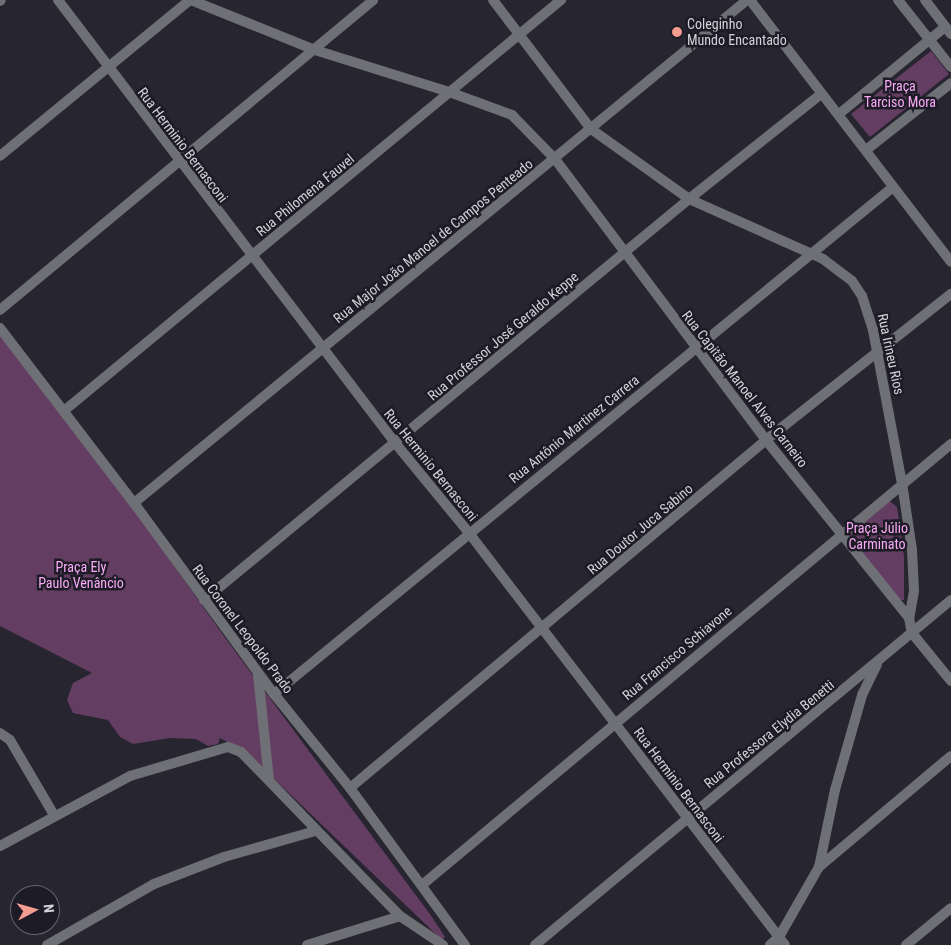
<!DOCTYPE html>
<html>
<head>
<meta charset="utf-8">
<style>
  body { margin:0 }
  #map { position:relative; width:951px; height:945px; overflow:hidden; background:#262530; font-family:"Roboto Condensed",sans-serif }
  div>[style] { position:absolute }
  .green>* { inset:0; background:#643e62 }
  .street>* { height:10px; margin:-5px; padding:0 5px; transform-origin:5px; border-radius:5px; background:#6e7075 }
  .dots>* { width:14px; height:14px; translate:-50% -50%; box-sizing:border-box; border:2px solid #1d1c26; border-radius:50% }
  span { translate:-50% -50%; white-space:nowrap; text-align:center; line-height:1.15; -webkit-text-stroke:5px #1d1c26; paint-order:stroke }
  .poi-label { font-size:14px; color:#d3d2d9 }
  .left { translate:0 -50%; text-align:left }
  .park-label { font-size:14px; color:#fcaaf8 }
  .street-label { font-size:14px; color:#d3d2d9 }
  .north { position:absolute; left:10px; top:885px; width:50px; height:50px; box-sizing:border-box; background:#1d1c26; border:1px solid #66656e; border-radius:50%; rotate:84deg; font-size:14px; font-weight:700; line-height:20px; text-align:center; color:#d3d2d9 }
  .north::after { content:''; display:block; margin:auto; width:18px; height:22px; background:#f59c91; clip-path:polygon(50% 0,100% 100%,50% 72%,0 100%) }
</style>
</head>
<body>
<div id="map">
  <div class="green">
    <i style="clip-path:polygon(931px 51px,949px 74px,870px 137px,851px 114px)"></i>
    <i style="clip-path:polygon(0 333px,60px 406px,226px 639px,432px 917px,445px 937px,442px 940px,246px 752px,220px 738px,218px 744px,208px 746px,196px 739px,170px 738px,133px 744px,120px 737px,108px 720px,73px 713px,67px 700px,73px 683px,92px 673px,0 626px)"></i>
    <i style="clip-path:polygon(887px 499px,897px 507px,904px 556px,904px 600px,898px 600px,847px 536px)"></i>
  </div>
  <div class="street">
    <i style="left:58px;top:0;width:558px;rotate:52.72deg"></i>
    <i style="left:396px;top:444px;width:115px;rotate:50.6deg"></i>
    <i style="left:469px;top:533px;width:519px;rotate:52.51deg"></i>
    <i style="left:191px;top:0;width:134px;rotate:22deg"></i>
    <i style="left:315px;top:50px;width:144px;rotate:17.4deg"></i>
    <i style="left:452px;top:93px;width:64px;rotate:20.1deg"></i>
    <i style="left:512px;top:115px;width:62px;rotate:45.7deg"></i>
    <i style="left:555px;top:159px;width:351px;rotate:53.1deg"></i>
    <i style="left:766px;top:440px;width:228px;rotate:51.2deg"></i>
    <i style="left:909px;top:618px;width:15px;rotate:79deg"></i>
    <i style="left:912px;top:633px;width:62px;rotate:50.9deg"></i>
    <i style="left:493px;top:0;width:162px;rotate:52.8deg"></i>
    <i style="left:591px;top:129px;width:120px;rotate:35.5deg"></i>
    <i style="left:689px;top:199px;width:147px;rotate:24.1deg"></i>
    <i style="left:823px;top:259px;width:36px;rotate:37deg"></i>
    <i style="left:852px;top:281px;width:18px;rotate:56deg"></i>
    <i style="left:862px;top:296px;width:36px;rotate:72deg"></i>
    <i style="left:873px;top:330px;width:156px;rotate:79.3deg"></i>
    <i style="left:902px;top:483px;width:68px;rotate:81.5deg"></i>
    <i style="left:912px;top:550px;width:41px;rotate:87.2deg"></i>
    <i style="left:914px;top:591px;width:27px;rotate:100deg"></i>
    <i style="left:750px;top:0;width:330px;rotate:52.5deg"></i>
    <i style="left:898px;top:0;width:85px;rotate:51.7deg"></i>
    <i style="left:925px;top:0;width:43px;rotate:52.6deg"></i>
    <i style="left:0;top:1px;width:1px;rotate:-45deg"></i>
    <i style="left:839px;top:114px;width:137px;rotate:-39.4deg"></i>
    <i style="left:866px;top:150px;width:108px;rotate:-38.2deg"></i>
    <i style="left:0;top:156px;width:246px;rotate:-39.4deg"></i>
    <i style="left:0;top:310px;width:485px;rotate:-39.7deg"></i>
    <i style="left:0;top:328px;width:220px;rotate:52.6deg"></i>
    <i style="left:134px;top:503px;width:237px;rotate:53.8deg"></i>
    <i style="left:274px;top:694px;width:121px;rotate:51deg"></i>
    <i style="left:350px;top:788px;width:195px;rotate:53.8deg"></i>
    <i style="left:65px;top:410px;width:644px;rotate:-39.58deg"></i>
    <i style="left:134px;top:503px;width:793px;rotate:-39.37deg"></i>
    <i style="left:204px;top:600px;width:629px;rotate:-39.58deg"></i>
    <i style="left:689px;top:199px;width:169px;rotate:-38.5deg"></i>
    <i style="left:258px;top:674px;width:107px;rotate:84.1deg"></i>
    <i style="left:274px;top:694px;width:800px;rotate:-39.32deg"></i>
    <i style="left:0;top:733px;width:12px;rotate:35deg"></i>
    <i style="left:10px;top:740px;width:87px;rotate:59.6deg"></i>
    <i style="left:350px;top:788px;width:542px;rotate:-39.91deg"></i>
    <i style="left:766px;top:440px;width:236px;rotate:-38.3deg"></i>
    <i style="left:0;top:846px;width:148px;rotate:-28.3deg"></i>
    <i style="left:130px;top:776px;width:102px;rotate:-16.5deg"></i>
    <i style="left:228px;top:747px;width:14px;rotate:21deg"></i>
    <i style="left:241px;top:752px;width:228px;rotate:45.9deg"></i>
    <i style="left:400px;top:916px;width:52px;rotate:34deg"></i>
    <i style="left:819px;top:867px;width:172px;rotate:-40.1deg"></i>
    <i style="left:422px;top:885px;width:689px;rotate:-39.82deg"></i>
    <i style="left:47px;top:945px;width:123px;rotate:-29.7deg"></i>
    <i style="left:154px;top:884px;width:75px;rotate:-21.1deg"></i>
    <i style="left:224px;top:857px;width:95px;rotate:-15.9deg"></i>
    <i style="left:307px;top:945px;width:97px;rotate:-17.3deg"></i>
    <i style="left:535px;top:945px;width:540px;rotate:-39.67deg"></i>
    <i style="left:770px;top:945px;width:12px;rotate:-42deg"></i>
    <i style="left:779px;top:937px;width:81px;rotate:-60.3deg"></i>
    <i style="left:819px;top:867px;width:79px;rotate:-78.3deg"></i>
    <i style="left:835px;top:790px;width:99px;rotate:-74.1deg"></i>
    <i style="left:862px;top:695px;width:34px;rotate:-64deg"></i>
    <i style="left:906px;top:945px;width:58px;rotate:-39.4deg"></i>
  </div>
  <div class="dots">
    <i style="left:677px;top:32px;background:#f59c91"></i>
  </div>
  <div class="poi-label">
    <span class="left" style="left:687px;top:32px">Coleginho<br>Mundo Encantado</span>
  </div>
  <div class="park-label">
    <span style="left:900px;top:94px">Praça<br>Tarciso Mora</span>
    <span style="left:877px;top:536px">Praça Júlio<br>Carminato</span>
    <span style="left:81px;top:575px">Praça Ely<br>Paulo Venâncio</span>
  </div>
  <div class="street-label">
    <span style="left:183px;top:145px;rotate:53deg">Rua Herminio Bernasconi</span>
    <span style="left:305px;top:195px;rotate:-39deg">Rua Philomena Fauvel</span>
    <span style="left:433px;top:241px;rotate:-39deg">Rua Major João Manoel de Campos Penteado</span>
    <span style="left:503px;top:336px;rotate:-40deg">Rua Professor José Geraldo Keppe</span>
    <span style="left:891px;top:354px;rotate:78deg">Rua Irineu Rios</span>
    <span style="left:745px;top:389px;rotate:52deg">Rua Capitão Manoel Alves Carneiro</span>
    <span style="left:574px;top:429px;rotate:-39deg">Rua Antônio Martinez Carrera</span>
    <span style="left:431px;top:465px;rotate:51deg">Rua Herminio Bernasconi</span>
    <span style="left:640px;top:529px;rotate:-40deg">Rua Doutor Juca Sabino</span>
    <span style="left:243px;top:629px;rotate:53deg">Rua Coronel Leopoldo Prado</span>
    <span style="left:677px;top:653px;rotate:-40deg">Rua Francisco Schiavone</span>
    <span style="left:769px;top:734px;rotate:-39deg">Rua Professora Elydia Benetti</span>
    <span style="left:679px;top:785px;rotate:53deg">Rua Herminio Bernasconi</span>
  </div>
  <div class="north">N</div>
</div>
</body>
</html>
